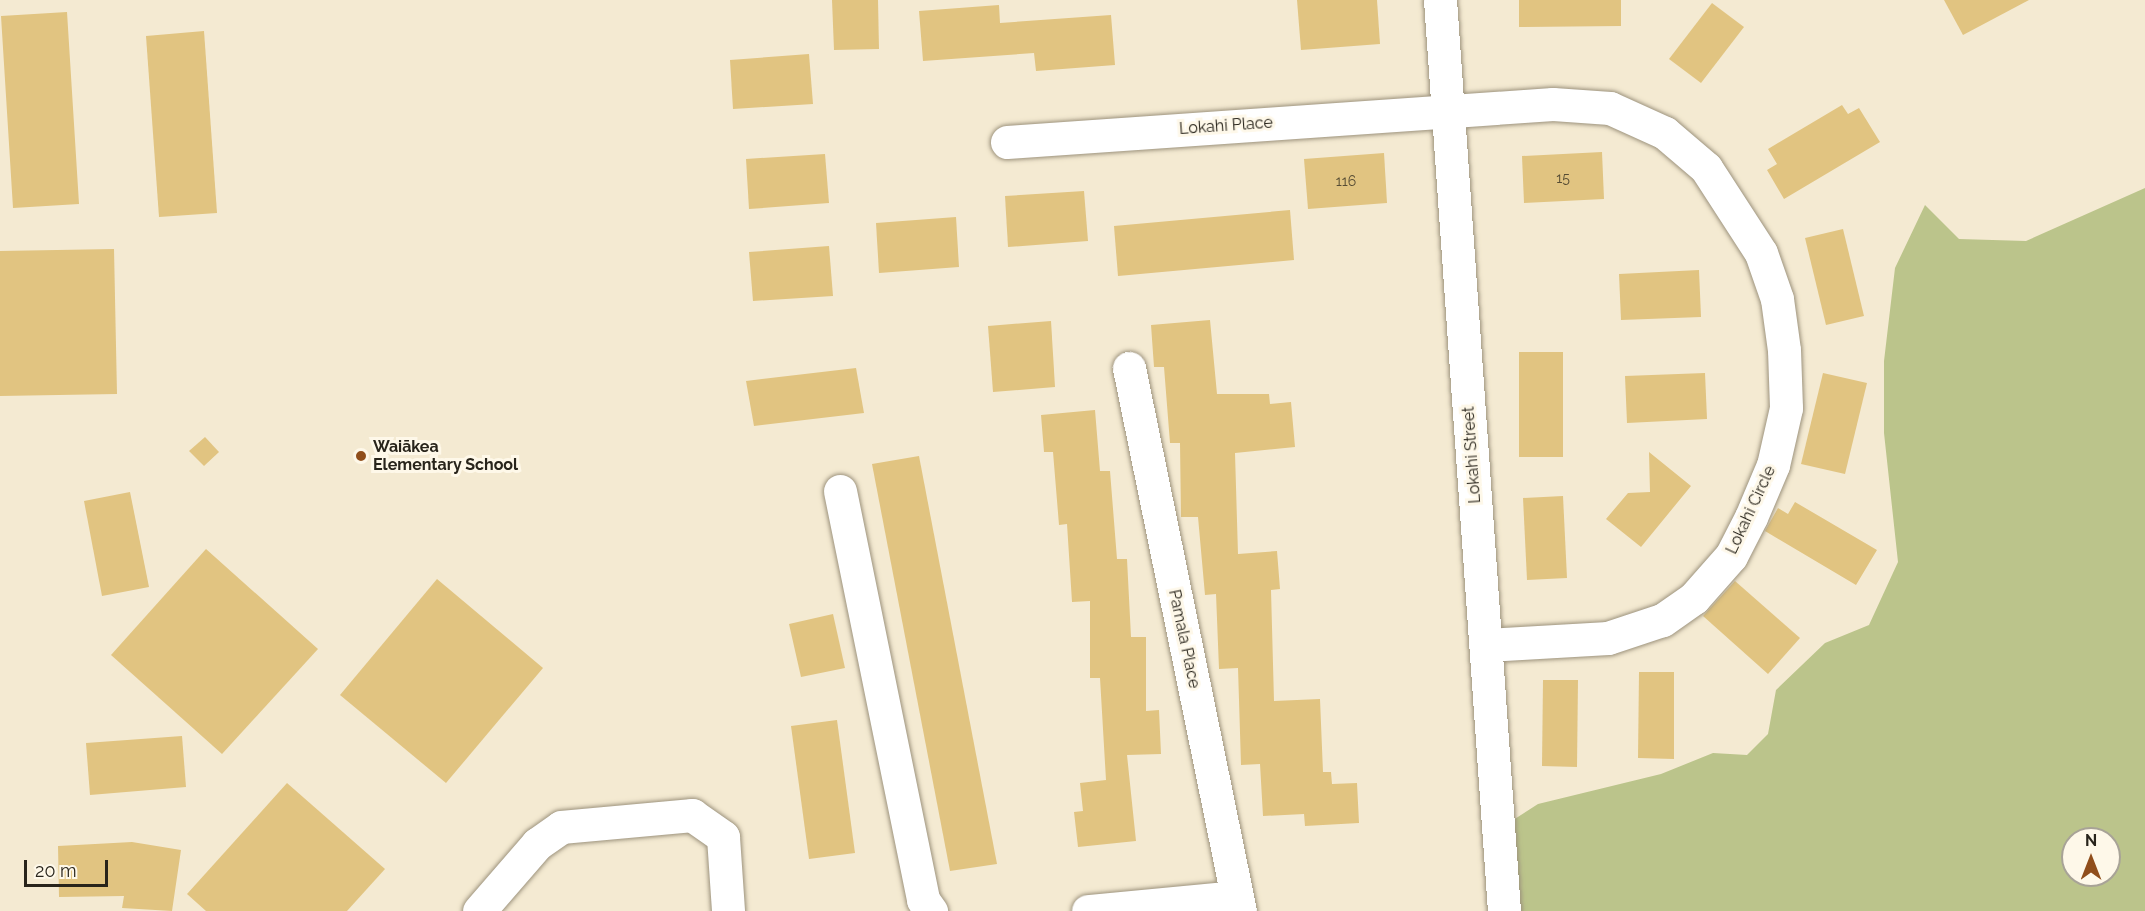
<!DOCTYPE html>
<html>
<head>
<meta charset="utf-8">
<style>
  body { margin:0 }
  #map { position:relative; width:2145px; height:911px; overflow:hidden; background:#f4ead2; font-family:Raleway,sans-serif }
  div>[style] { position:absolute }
  .green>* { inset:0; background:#bbc48b }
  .building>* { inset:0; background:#e1c481 }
  .roads { filter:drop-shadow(0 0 2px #9d937d) drop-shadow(0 0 2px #9d937d) }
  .minor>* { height:33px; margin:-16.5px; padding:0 16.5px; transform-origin:16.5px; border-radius:16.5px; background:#fff }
  .dots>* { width:16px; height:16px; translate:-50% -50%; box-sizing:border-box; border:3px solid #fef8e9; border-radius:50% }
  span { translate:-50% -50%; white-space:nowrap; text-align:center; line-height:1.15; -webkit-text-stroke:6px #fef8e9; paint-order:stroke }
  .number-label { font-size:14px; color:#564c34 }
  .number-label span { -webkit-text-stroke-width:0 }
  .street-label { font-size:16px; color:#28241b }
  .poi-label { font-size:16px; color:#28241b; font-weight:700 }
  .left { translate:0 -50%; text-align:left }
  .north { position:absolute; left:2061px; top:827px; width:60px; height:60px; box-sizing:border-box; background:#fef8e9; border:2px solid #a8a397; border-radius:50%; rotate:0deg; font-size:16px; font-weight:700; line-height:24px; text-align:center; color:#28241b }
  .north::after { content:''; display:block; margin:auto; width:21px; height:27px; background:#904e1b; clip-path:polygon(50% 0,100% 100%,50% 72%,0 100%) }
  .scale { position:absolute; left:24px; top:860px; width:84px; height:27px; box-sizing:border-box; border:3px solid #28241b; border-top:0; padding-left:8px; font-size:18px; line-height:21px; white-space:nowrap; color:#28241b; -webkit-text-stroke:4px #fef8e9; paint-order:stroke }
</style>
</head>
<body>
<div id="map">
  <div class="green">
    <i style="clip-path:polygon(evenodd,2145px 188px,2145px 911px,1517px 911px,1507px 824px,1538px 804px,1661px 774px,1713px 753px,1747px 755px,1768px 734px,1776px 690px,1825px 643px,1869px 625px,1898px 562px,1884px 433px,1884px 361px,1895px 268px,1925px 205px,1959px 239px,2026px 241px,2145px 188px,2073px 839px,2109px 839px,2109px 875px,2073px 875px,2073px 839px)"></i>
  </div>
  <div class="building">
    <i style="clip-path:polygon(832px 0,878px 0,879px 49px,834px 50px)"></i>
    <i style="clip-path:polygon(1297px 0,1377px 0,1380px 44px,1301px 50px)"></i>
    <i style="clip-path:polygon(1519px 0,1621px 0,1621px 26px,1519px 27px)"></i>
    <i style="clip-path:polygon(1944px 0,2029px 0,1963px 35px)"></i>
    <i style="clip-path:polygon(1712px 3px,1744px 27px,1701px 83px,1669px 59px)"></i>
    <i style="clip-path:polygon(999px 5px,1000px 23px,1111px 15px,1115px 65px,1036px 71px,1034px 53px,923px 61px,919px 11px)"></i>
    <i style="clip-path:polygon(67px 12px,79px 204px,13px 208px,1px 16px)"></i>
    <i style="clip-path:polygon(204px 31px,217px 213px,159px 217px,146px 36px)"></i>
    <i style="clip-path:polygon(809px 54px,813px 104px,733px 109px,730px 60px)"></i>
    <i style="clip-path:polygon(1842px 105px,1848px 114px,1859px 108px,1880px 142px,1784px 199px,1767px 170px,1777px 164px,1768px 149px)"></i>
    <i style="clip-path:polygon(1602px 152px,1604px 199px,1524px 203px,1522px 156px)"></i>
    <i style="clip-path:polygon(1384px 153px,1387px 203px,1308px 209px,1304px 159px)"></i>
    <i style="clip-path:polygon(825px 154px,829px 203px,749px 209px,746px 159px)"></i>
    <i style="clip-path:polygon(1084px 191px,1088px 241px,1008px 247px,1005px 196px)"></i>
    <i style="clip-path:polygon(1290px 210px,1294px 260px,1118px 276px,1114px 226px)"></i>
    <i style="clip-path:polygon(956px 217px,959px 267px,879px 273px,876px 223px)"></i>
    <i style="clip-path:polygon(1843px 229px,1864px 316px,1826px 325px,1805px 238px)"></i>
    <i style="clip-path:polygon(829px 246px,833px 296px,753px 301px,749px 252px)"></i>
    <i style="clip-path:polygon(114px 249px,117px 394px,0 396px,0 251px)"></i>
    <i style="clip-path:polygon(1699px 270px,1701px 317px,1621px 320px,1619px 274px)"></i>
    <i style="clip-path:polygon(1210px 320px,1217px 394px,1269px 394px,1270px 404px,1291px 402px,1295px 447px,1235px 453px,1238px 554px,1277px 551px,1280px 589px,1271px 590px,1274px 701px,1320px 699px,1323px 772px,1331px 772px,1332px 784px,1357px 783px,1359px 823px,1305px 826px,1304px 814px,1263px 816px,1260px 764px,1241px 765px,1238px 668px,1219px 669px,1216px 594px,1205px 595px,1198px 517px,1181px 517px,1180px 443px,1170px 443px,1164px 367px,1154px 367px,1151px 325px)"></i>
    <i style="clip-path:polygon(1051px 321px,1055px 387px,993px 392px,988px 326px)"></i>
    <i style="clip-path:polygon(1519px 352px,1563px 352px,1563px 457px,1519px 457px)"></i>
    <i style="clip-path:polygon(856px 368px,864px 413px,754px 426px,746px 381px)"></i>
    <i style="clip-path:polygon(1705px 373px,1707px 419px,1627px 423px,1625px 376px)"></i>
    <i style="clip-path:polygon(1823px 373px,1867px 383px,1845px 474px,1801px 464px)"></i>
    <i style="clip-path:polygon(1095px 410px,1100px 471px,1110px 471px,1117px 559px,1127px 559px,1131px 637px,1146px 637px,1146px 711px,1159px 710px,1161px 754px,1127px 755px,1136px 841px,1078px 847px,1074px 812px,1083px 811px,1080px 783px,1106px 780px,1100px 678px,1090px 678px,1090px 601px,1072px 602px,1067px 524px,1059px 525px,1053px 452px,1044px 452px,1041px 415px)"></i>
    <i style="clip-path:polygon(205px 437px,219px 452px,204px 466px,189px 451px)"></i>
    <i style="clip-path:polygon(1649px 452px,1691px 486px,1641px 547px,1606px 519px,1628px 493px,1650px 492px)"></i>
    <i style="clip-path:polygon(919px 456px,997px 864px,950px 871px,872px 464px)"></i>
    <i style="clip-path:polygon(130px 492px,149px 587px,102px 596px,84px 501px)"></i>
    <i style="clip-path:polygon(1563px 496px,1567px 578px,1527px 580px,1523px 498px)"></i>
    <i style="clip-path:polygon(1795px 502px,1877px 550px,1856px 585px,1765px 531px,1778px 508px,1788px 514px)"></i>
    <i style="clip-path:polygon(206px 549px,318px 649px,222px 754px,111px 655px)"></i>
    <i style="clip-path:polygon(437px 579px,543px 668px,446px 783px,340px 695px)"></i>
    <i style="clip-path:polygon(1735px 581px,1800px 638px,1768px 674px,1703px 616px)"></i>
    <i style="clip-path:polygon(833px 614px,845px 668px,801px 677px,789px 624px)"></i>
    <i style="clip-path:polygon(1639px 672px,1674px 672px,1674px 759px,1638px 758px)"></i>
    <i style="clip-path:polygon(1543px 680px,1578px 680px,1577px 767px,1542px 766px)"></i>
    <i style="clip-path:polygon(837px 720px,855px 853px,809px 859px,791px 726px)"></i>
    <i style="clip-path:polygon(182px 736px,186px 787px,90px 795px,86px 743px)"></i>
    <i style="clip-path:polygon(287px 783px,385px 869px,347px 911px,206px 911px,187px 894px)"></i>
    <i style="clip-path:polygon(132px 842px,181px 850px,172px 911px,122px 908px,124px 896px,59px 897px,58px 846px)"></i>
  </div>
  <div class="roads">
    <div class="minor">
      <i style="left:1440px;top:0;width:913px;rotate:85.98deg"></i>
      <i style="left:1007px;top:142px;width:547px;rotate:-3.98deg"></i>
      <i style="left:1553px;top:104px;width:57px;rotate:4deg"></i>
      <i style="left:1610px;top:108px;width:60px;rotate:24.4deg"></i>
      <i style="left:1665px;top:133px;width:54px;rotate:40.5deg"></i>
      <i style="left:1706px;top:168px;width:101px;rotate:57.1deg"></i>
      <i style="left:1761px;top:253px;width:49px;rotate:70.8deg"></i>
      <i style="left:1777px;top:299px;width:51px;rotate:82.2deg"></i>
      <i style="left:1784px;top:350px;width:58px;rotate:88deg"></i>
      <i style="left:1786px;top:408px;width:58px;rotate:102.8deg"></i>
      <i style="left:1773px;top:465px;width:56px;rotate:112.9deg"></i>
      <i style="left:1751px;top:517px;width:44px;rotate:117.1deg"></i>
      <i style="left:1731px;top:556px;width:56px;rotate:131.4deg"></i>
      <i style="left:1694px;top:598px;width:39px;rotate:145deg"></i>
      <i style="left:1662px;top:620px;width:57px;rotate:161.6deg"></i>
      <i style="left:1608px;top:638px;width:122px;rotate:176.7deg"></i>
      <i style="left:1129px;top:368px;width:554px;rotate:78.45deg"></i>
      <i style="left:840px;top:491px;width:417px;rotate:78.5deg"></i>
      <i style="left:923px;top:900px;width:14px;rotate:54deg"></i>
      <i style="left:479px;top:911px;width:89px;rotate:-49.1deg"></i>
      <i style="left:537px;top:844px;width:29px;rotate:-35deg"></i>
      <i style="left:561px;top:827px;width:132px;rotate:-5.2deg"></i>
      <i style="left:692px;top:815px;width:38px;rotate:35deg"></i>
      <i style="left:723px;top:837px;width:74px;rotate:86.1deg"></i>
      <i style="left:1088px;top:911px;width:149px;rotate:-5.4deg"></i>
    </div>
  </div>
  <div class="dots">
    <i style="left:361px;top:456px;background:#904e1b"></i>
  </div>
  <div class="number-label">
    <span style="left:1563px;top:178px">15</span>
    <span style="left:1346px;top:181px">116</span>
  </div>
  <div class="street-label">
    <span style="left:1226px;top:126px;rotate:-4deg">Lokahi Place</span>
    <span style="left:1472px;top:455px;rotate:-94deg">Lokahi Street</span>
    <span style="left:1751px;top:510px;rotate:-65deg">Lokahi Circle</span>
    <span style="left:1184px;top:639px;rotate:78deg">Pamala Place</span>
  </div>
  <div class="poi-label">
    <span class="left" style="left:373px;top:456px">Waiākea<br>Elementary School</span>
  </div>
  <div class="north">N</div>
  <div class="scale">20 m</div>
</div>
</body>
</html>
